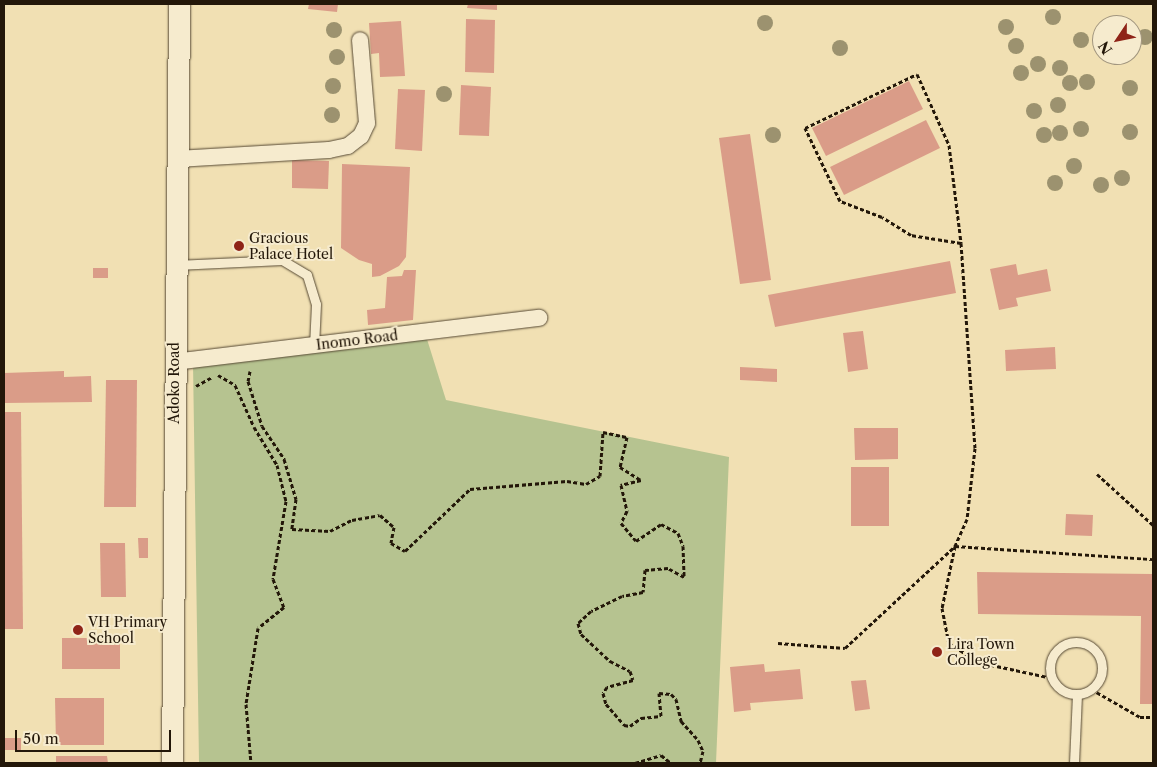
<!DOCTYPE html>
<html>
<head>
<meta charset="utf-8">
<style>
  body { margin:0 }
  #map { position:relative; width:1157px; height:767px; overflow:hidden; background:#f1e0b3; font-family:"Libre Caslon Text",serif }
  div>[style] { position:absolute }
  .green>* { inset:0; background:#b6c390 }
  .building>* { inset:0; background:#da9c88 }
  .path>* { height:3px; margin-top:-1.5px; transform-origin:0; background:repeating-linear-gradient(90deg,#231709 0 4px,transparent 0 6.5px) }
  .roads { filter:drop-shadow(0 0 1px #564934) drop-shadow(0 0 1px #564934) }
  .service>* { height:9px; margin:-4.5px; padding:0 4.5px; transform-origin:4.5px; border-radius:4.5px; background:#f6ebce }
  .service>.ring { margin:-4.5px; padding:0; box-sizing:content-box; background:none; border:9px solid #f6ebce; border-radius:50% }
  .minor>* { height:16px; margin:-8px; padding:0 8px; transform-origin:8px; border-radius:8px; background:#f6ebce }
  .tertiary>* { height:21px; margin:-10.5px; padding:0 10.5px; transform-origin:10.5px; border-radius:10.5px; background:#f6ebce }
  .trees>* { width:16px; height:16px; margin:-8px; border-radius:50%; background:#9c926f }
  .dots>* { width:14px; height:14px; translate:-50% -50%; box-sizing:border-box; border:2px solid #f6ebce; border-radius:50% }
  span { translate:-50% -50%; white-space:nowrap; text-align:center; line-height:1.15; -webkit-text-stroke:4px #f6ebce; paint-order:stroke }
  .poi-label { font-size:14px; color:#231709 }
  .left { translate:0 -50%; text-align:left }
  .street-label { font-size:14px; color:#231709 }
  .frame { position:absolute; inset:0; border:5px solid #231709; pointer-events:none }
  .north { position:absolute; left:1092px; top:15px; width:50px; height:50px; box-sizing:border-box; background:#f6ebce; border:1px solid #a2967f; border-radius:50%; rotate:236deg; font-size:14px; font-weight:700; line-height:20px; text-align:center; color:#231709 }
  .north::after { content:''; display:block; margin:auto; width:18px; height:22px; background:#8f2418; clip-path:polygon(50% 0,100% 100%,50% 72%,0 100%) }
  .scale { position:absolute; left:15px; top:730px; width:156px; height:22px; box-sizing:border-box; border:2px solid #231709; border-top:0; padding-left:6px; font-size:15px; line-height:18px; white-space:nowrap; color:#231709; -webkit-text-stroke:4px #f6ebce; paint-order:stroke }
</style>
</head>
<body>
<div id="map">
  <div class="green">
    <i style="clip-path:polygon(426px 336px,446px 400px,729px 457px,716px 763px,199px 763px,193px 363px)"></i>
  </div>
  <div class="building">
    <i style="clip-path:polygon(309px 4px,338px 4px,337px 12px,308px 9px)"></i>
    <i style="clip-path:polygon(468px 4px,497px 4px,497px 10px,467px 8px)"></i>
    <i style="clip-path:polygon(466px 19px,495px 20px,494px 73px,465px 72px)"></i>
    <i style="clip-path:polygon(401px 21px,405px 76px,380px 77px,379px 53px,371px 54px,369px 23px)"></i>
    <i style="clip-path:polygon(909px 81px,923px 109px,826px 156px,812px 128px)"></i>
    <i style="clip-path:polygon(461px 85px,491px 87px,489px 136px,459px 135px)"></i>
    <i style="clip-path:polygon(398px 89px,425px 90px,422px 151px,395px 149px)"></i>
    <i style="clip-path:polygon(926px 120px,940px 148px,844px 195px,830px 167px)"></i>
    <i style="clip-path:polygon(750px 134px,771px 280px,740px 284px,719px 138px)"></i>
    <i style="clip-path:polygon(292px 160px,329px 161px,328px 189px,292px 188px)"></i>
    <i style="clip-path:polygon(342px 164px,410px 167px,406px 257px,399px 266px,380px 276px,372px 277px,372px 264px,359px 260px,341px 248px)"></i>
    <i style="clip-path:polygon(950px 261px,956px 293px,775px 327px,768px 295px)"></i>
    <i style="clip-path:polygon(1016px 264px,1018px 275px,1047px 269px,1051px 291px,1016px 298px,1018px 306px,999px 310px,990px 269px)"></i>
    <i style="clip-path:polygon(93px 268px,108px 268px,108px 278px,93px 278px)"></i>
    <i style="clip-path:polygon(404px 270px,416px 270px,413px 320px,368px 325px,367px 310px,385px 308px,387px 277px,402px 276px)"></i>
    <i style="clip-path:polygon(863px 331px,868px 369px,848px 372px,843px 333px)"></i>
    <i style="clip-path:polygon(1055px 347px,1056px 369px,1006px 371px,1005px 350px)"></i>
    <i style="clip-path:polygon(740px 367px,777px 369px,777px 382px,740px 380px)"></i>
    <i style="clip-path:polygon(64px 371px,64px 377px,91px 376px,92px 402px,4px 403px,4px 373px)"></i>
    <i style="clip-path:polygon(106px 380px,137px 380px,136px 507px,104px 507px)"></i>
    <i style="clip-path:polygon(4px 412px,21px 412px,23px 629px,4px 629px)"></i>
    <i style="clip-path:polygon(854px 428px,898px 428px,898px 459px,855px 460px)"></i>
    <i style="clip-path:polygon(851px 467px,889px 467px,889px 526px,851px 526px)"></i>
    <i style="clip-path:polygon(1066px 514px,1093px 515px,1092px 536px,1065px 535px)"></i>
    <i style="clip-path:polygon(138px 538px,148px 538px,148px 558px,139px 558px)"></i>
    <i style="clip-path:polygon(100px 543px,125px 543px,126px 597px,101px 597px)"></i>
    <i style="clip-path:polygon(977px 572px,1153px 574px,1153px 704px,1140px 704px,1141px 616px,978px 614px)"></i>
    <i style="clip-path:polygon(62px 638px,120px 638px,120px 669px,62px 669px)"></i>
    <i style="clip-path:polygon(764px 664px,765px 672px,800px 669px,803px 699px,750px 703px,751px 710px,734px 712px,730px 667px)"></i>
    <i style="clip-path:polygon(866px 680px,870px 709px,855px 711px,851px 681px)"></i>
    <i style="clip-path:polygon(55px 698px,104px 698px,104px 745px,56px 745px)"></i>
    <i style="clip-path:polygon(4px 738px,21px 738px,21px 750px,4px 750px)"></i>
    <i style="clip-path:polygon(56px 756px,107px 756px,108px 763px,56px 763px)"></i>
  </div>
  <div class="path">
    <i style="left:961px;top:243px;width:51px;rotate:-170.9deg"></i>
    <i style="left:911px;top:235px;width:34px;rotate:-148deg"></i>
    <i style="left:882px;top:217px;width:45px;rotate:-159.1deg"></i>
    <i style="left:840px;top:201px;width:81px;rotate:-115.6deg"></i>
    <i style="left:805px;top:128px;width:124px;rotate:-25.7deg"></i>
    <i style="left:917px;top:74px;width:78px;rotate:65.7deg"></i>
    <i style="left:949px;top:145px;width:99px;rotate:83deg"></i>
    <i style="left:961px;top:243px;width:205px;rotate:86.1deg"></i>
    <i style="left:975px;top:448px;width:71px;rotate:96.4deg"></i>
    <i style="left:967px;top:519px;width:30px;rotate:114deg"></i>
    <i style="left:955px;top:546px;width:63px;rotate:101.8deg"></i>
    <i style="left:942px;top:608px;width:36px;rotate:79deg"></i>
    <i style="left:949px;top:643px;width:35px;rotate:33deg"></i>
    <i style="left:978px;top:662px;width:76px;rotate:12.2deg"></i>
    <i style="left:250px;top:371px;width:10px;rotate:101deg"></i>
    <i style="left:248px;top:381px;width:47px;rotate:72.7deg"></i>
    <i style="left:262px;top:426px;width:40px;rotate:56deg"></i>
    <i style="left:284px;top:459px;width:42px;rotate:73.3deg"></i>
    <i style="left:296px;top:499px;width:30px;rotate:98deg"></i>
    <i style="left:292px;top:529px;width:38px;rotate:3deg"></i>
    <i style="left:330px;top:531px;width:25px;rotate:-27deg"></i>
    <i style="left:352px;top:520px;width:28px;rotate:-10deg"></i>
    <i style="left:380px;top:515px;width:18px;rotate:41deg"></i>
    <i style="left:394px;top:527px;width:16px;rotate:101deg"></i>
    <i style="left:391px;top:543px;width:16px;rotate:30deg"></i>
    <i style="left:405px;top:551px;width:90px;rotate:-43.6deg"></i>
    <i style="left:470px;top:489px;width:97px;rotate:-4.7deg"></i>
    <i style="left:567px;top:481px;width:19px;rotate:9deg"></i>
    <i style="left:586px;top:484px;width:16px;rotate:-30deg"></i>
    <i style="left:600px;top:476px;width:44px;rotate:-86.1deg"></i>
    <i style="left:603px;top:432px;width:25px;rotate:12deg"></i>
    <i style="left:627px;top:437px;width:31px;rotate:103deg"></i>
    <i style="left:620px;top:467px;width:25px;rotate:32deg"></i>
    <i style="left:641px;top:480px;width:21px;rotate:166deg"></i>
    <i style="left:621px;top:485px;width:27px;rotate:77deg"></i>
    <i style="left:627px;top:511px;width:13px;rotate:117deg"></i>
    <i style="left:621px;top:523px;width:23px;rotate:50deg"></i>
    <i style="left:636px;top:541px;width:30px;rotate:-34deg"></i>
    <i style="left:661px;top:524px;width:19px;rotate:28deg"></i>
    <i style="left:678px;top:533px;width:14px;rotate:69deg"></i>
    <i style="left:683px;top:546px;width:31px;rotate:88deg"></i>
    <i style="left:684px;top:577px;width:18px;rotate:-151deg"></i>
    <i style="left:668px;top:568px;width:23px;rotate:175deg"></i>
    <i style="left:645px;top:570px;width:22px;rotate:95deg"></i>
    <i style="left:643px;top:592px;width:21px;rotate:169deg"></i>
    <i style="left:622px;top:596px;width:34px;rotate:154deg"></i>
    <i style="left:591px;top:611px;width:18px;rotate:137deg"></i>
    <i style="left:578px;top:623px;width:11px;rotate:75deg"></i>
    <i style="left:581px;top:634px;width:40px;rotate:43deg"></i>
    <i style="left:610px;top:661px;width:22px;rotate:27deg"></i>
    <i style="left:630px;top:671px;width:9px;rotate:72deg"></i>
    <i style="left:633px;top:680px;width:27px;rotate:165deg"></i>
    <i style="left:607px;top:687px;width:7px;rotate:124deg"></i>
    <i style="left:603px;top:693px;width:11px;rotate:75deg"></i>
    <i style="left:606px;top:704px;width:28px;rotate:49deg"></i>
    <i style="left:624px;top:725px;width:6px;rotate:9deg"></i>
    <i style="left:630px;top:726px;width:14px;rotate:-36deg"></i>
    <i style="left:641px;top:718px;width:20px;rotate:-6deg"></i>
    <i style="left:661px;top:716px;width:23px;rotate:-95deg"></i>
    <i style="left:659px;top:693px;width:12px;rotate:5deg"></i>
    <i style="left:671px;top:694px;width:7px;rotate:45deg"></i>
    <i style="left:676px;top:699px;width:23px;rotate:77deg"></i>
    <i style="left:681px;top:721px;width:25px;rotate:48deg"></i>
    <i style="left:698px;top:740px;width:12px;rotate:66deg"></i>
    <i style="left:703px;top:751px;width:12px;rotate:104deg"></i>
    <i style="left:218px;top:375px;width:20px;rotate:30deg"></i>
    <i style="left:235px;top:385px;width:46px;rotate:65.7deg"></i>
    <i style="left:254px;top:427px;width:44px;rotate:58.8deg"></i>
    <i style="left:277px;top:465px;width:37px;rotate:76deg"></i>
    <i style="left:286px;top:501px;width:79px;rotate:99.5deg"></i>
    <i style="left:273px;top:579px;width:30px;rotate:69deg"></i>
    <i style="left:284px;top:607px;width:33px;rotate:141deg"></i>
    <i style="left:258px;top:628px;width:77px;rotate:99deg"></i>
    <i style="left:246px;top:704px;width:59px;rotate:85.2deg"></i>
    <i style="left:196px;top:386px;width:18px;rotate:-29deg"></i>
    <i style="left:1097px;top:474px;width:76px;rotate:42.3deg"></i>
    <i style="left:778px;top:643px;width:67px;rotate:4.3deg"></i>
    <i style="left:845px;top:648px;width:150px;rotate:-42.8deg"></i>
    <i style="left:955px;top:546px;width:198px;rotate:3.8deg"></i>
    <i style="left:1091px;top:689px;width:56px;rotate:29.7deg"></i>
    <i style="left:1140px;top:717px;width:13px"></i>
    <i style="left:635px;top:763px;width:27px;rotate:-17deg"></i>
    <i style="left:661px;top:755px;width:13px;rotate:39deg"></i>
  </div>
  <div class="roads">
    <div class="service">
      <i style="left:176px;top:265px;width:106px;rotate:-2.7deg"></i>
      <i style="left:282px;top:260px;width:29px;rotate:31deg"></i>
      <i style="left:307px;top:275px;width:30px;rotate:73deg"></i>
      <i style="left:316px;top:304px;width:42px;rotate:92.7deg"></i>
      <i class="ring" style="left:1050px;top:642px;width:43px;height:43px"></i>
      <i style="left:1074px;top:763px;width:69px;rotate:-87.5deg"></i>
    </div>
    <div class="minor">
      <i style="left:177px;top:159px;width:152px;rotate:-3.4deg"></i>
      <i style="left:329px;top:150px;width:19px;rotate:-12deg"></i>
      <i style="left:348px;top:146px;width:16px;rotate:-38deg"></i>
      <i style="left:361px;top:136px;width:14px;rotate:-65deg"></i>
      <i style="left:367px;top:123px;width:83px;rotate:-94.8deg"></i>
      <i style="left:174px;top:362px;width:368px;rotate:-6.9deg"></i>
    </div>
    <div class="tertiary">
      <i style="left:172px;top:763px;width:759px;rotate:-89.47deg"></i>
    </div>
  </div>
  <div class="trees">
    <i style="left:1053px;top:17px"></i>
    <i style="left:765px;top:23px"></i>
    <i style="left:1006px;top:27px"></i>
    <i style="left:334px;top:30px"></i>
    <i style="left:1145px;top:37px"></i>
    <i style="left:1081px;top:40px"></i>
    <i style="left:1016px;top:46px"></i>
    <i style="left:840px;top:48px"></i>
    <i style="left:337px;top:57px"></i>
    <i style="left:1038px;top:64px"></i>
    <i style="left:1060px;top:68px"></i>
    <i style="left:1021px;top:73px"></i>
    <i style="left:1087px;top:82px"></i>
    <i style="left:1070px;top:83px"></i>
    <i style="left:333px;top:86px"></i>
    <i style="left:1130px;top:88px"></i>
    <i style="left:444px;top:94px"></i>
    <i style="left:1058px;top:105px"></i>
    <i style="left:1034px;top:111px"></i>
    <i style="left:332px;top:115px"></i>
    <i style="left:1081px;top:129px"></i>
    <i style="left:1130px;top:132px"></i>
    <i style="left:1060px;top:133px"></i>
    <i style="left:773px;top:135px"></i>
    <i style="left:1044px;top:135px"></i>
    <i style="left:1074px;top:166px"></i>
    <i style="left:1122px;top:178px"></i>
    <i style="left:1055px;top:183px"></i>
    <i style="left:1101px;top:185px"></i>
  </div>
  <div class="dots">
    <i style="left:239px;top:246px;background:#8f2418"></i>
    <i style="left:78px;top:630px;background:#8f2418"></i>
    <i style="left:937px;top:652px;background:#8f2418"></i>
  </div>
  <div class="poi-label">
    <span class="left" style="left:249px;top:246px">Gracious<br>Palace Hotel</span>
    <span class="left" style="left:88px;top:630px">VH Primary<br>School</span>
    <span class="left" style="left:947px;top:652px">Lira Town<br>College</span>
  </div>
  <div class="street-label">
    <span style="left:357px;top:340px;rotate:-7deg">Inomo Road</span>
    <span style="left:174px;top:383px;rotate:-90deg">Adoko Road</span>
  </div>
  <div class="frame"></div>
  <div class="north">N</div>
  <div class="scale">50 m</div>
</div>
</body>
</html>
